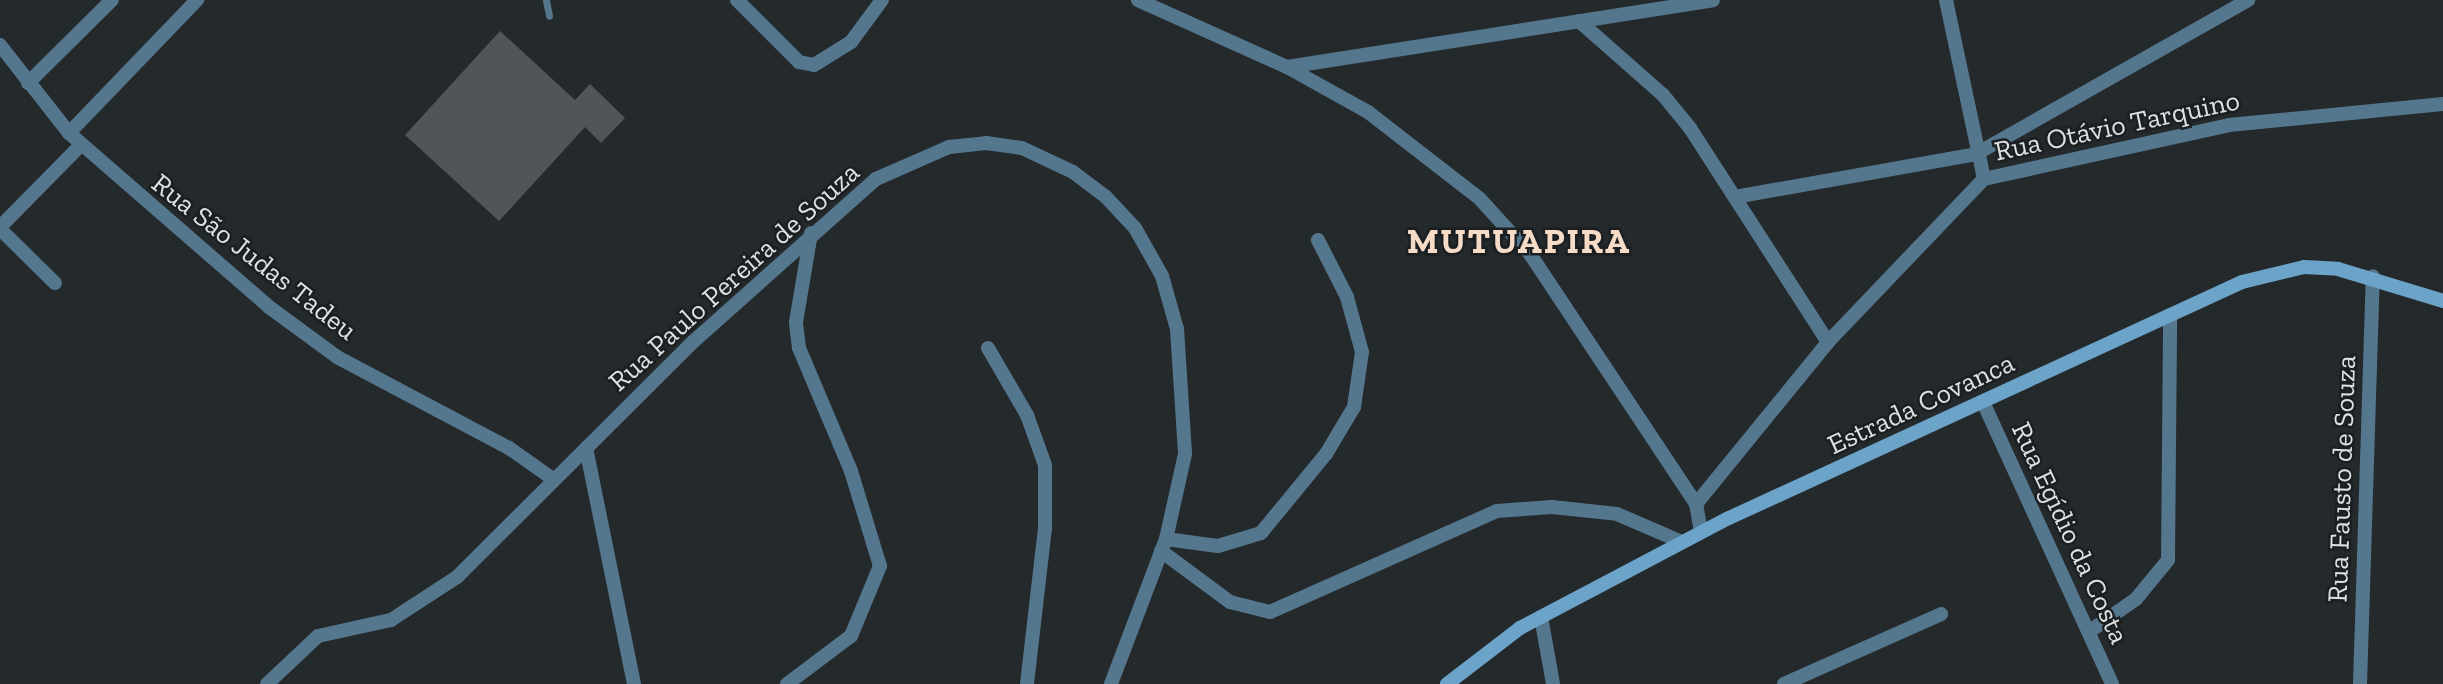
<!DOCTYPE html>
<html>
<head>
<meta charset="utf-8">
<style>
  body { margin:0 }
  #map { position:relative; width:2443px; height:684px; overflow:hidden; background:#24292c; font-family:"Zilla Slab",serif }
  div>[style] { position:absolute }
  .building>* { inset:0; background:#505558 }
  .lane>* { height:7px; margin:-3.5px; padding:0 3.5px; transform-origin:3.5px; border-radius:3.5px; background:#55778e }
  .street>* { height:14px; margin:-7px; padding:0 7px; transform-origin:7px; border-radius:7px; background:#55778e }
  .secondary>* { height:14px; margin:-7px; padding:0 7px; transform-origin:7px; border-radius:7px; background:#6ca3c9 }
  span { translate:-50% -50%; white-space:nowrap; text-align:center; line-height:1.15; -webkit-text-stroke:5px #1b1f22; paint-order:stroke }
  .street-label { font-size:28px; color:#dee1e3 }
  .district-label { font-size:35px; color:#f6dbc7; font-weight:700; letter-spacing:2px }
</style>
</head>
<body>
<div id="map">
  <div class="building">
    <i style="clip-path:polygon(500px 31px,575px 100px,590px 84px,625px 118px,601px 143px,585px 127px,499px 221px,405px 135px)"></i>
  </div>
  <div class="lane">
    <i style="left:546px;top:0;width:16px;rotate:79deg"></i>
  </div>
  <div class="street">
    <i style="left:737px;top:0;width:88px;rotate:45deg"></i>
    <i style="left:799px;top:62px;width:15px;rotate:11deg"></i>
    <i style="left:814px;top:65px;width:44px;rotate:-31.9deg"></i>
    <i style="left:851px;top:42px;width:52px;rotate:-53.6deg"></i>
    <i style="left:1138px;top:0;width:163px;rotate:24.2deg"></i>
    <i style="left:1287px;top:67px;width:93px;rotate:29.1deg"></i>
    <i style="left:1368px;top:112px;width:142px;rotate:37.8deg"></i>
    <i style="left:1480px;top:199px;width:74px;rotate:47.7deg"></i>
    <i style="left:1530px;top:254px;width:300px;rotate:56.4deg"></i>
    <i style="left:1946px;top:0;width:183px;rotate:78deg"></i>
    <i style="left:1579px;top:21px;width:112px;rotate:41.4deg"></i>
    <i style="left:1663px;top:95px;width:43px;rotate:50.7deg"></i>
    <i style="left:1690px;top:128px;width:255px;rotate:57.2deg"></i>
    <i style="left:0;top:45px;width:112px;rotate:51.9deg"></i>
    <i style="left:69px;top:133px;width:265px;rotate:41deg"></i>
    <i style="left:269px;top:307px;width:84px;rotate:36.3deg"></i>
    <i style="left:337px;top:357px;width:195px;rotate:27.9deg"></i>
    <i style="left:509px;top:448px;width:54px;rotate:35.2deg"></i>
    <i style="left:1287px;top:67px;width:431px;rotate:-8.9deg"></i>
    <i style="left:28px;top:83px;width:118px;rotate:-44.7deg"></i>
    <i style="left:69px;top:133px;width:185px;rotate:-46.1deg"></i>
    <i style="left:1735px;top:197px;width:245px;rotate:-10.1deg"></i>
    <i style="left:1976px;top:154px;width:313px;rotate:-29.5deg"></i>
    <i style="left:0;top:227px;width:115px;rotate:-45.4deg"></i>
    <i style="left:0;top:229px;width:77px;rotate:44.5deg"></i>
    <i style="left:988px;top:348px;width:78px;rotate:59.8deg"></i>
    <i style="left:1027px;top:415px;width:53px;rotate:70.2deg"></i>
    <i style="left:1045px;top:465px;width:63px;rotate:90deg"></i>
    <i style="left:1045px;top:528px;width:157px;rotate:96.6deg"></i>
    <i style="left:1983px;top:402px;width:310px;rotate:65.4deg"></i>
    <i style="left:586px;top:448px;width:241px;rotate:78.5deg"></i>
    <i style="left:1701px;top:532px;width:28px;rotate:-100deg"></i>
    <i style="left:1696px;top:504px;width:209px;rotate:-50.8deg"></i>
    <i style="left:1828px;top:342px;width:226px;rotate:-46.3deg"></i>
    <i style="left:1984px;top:179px;width:251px;rotate:-12.4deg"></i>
    <i style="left:2229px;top:125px;width:215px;rotate:-5.6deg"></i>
    <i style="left:1166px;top:539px;width:52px;rotate:7.7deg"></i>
    <i style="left:1218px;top:546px;width:45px;rotate:-16.8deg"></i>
    <i style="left:1261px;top:533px;width:102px;rotate:-50.6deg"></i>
    <i style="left:1326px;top:454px;width:55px;rotate:-59.2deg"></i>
    <i style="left:1354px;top:407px;width:56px;rotate:-81.7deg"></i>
    <i style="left:1362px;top:352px;width:57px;rotate:-105.3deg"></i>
    <i style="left:1347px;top:297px;width:64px;rotate:-117deg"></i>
    <i style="left:1161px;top:551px;width:86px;rotate:36.5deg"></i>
    <i style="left:1230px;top:602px;width:41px;rotate:14deg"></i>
    <i style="left:1270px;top:612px;width:248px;rotate:-24deg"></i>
    <i style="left:1497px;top:511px;width:55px;rotate:-4.2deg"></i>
    <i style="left:1552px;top:507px;width:65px;rotate:6.1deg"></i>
    <i style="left:1617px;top:514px;width:71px;rotate:23.3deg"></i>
    <i style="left:1541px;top:617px;width:68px;rotate:79.8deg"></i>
    <i style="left:2090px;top:631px;width:56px;rotate:-34.8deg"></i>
    <i style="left:2136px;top:599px;width:50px;rotate:-50.6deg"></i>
    <i style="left:2168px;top:560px;width:245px;rotate:-89.5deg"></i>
    <i style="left:267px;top:684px;width:70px;rotate:-43.3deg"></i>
    <i style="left:318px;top:636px;width:75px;rotate:-12.4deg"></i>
    <i style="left:391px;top:620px;width:79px;rotate:-33.1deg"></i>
    <i style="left:457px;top:577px;width:334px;rotate:-44.9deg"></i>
    <i style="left:694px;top:341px;width:244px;rotate:-41.7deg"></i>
    <i style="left:876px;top:179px;width:80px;rotate:-23.7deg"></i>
    <i style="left:949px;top:147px;width:37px;rotate:-6deg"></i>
    <i style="left:986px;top:143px;width:36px;rotate:8deg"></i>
    <i style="left:1022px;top:148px;width:56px;rotate:25.2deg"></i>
    <i style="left:1073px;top:172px;width:41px;rotate:37.1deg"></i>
    <i style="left:1106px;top:197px;width:42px;rotate:46.9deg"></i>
    <i style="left:1135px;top:228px;width:55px;rotate:60.6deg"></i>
    <i style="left:1162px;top:276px;width:55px;rotate:74.2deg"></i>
    <i style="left:1177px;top:329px;width:125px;rotate:86.3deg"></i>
    <i style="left:1185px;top:454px;width:87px;rotate:102.6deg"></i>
    <i style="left:1166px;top:539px;width:155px;rotate:110.8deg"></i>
    <i style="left:787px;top:684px;width:80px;rotate:-36.9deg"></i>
    <i style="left:851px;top:636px;width:76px;rotate:-67.5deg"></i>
    <i style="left:880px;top:566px;width:99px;rotate:-107deg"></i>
    <i style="left:851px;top:471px;width:134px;rotate:-112.9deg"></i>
    <i style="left:799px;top:348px;width:26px;rotate:-97deg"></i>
    <i style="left:796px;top:322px;width:90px;rotate:-80.4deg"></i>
    <i style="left:1784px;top:684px;width:172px;rotate:-24deg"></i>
    <i style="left:2360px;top:684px;width:408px;rotate:-88.2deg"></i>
  </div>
  <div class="secondary">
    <i style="left:1447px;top:684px;width:92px;rotate:-37.5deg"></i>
    <i style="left:1520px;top:628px;width:236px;rotate:-27.8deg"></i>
    <i style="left:1729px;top:518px;width:565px;rotate:-24.7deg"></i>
    <i style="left:2242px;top:282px;width:64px;rotate:-13.6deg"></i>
    <i style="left:2304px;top:267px;width:34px;rotate:3deg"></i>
    <i style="left:2338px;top:269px;width:110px;rotate:16.9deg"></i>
  </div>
  <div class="street-label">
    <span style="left:2117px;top:126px;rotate:-12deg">Rua Otávio Tarquino</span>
    <span style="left:254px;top:257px;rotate:38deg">Rua São Judas Tadeu</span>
    <span style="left:734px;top:277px;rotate:-42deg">Rua Paulo Pereira de Souza</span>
    <span style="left:1921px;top:404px;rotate:-25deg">Estrada Covanca</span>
    <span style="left:2342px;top:479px;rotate:-88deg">Rua Fausto de Souza</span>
    <span style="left:2070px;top:533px;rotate:65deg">Rua Egídio da Costa</span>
  </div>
  <div class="district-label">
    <span style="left:1519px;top:241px">MUTUAPIRA</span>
  </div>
</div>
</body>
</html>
